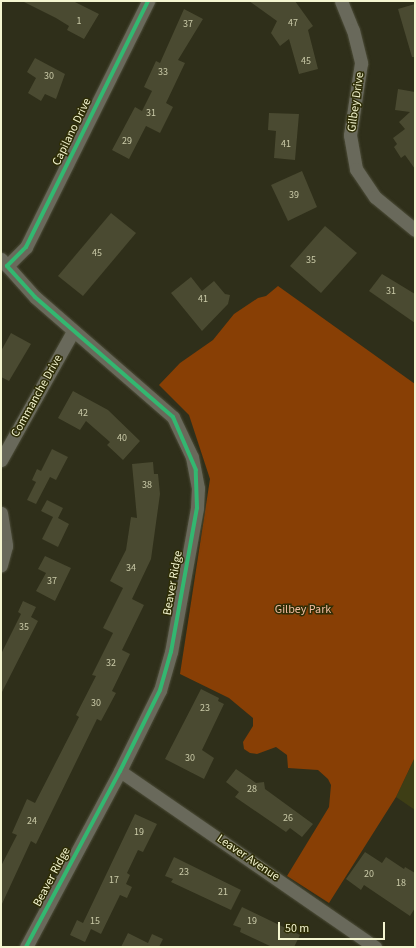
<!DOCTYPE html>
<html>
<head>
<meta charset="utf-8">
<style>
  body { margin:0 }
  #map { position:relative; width:416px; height:948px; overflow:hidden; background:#2f2f1a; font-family:"Source Sans 3",sans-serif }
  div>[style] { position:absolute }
  .built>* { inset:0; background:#3e3e15 }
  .green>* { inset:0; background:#883f05 }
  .building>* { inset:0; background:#4a4a31 }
  .roads { filter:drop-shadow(0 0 1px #4d4d39) drop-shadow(0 0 1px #4d4d39) }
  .minor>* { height:13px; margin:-6.5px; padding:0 6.5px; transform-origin:6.5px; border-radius:6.5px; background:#69695b }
  .cycleway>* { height:4px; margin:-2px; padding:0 2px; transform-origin:2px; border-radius:2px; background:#33b770 }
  span { translate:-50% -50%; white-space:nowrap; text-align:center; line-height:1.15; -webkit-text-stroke:3px #2e2d06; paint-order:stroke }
  .number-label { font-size:10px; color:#cacaa8 }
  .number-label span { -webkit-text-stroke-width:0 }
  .street-label { font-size:12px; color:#f4f5d0 }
  .park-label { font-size:12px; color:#f1bca0 }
  .frame { position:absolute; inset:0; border:2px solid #f4f5d0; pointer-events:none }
  .scale { position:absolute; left:278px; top:922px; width:107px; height:18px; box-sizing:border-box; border:2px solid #f4f5d0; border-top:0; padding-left:5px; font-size:12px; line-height:14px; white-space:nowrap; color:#f4f5d0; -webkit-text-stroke:3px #2e2d06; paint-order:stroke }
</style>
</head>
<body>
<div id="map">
  <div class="built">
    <i style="clip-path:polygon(415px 757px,415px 810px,396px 797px)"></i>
  </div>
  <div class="green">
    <i style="clip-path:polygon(278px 286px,415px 384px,415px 757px,396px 797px,329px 903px,287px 876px,329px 807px,331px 785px,328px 779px,318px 770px,288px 768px,287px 755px,276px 747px,257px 754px,250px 753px,244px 749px,243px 742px,253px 726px,253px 718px,229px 698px,180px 674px,210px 479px,189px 415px,159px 385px,180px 363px,213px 340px,234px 314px,258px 298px,266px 296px)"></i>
  </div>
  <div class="building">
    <i style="clip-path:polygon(22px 1px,73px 1px,99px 14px,84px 39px,67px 30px,69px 26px,56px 18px)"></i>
    <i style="clip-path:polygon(249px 1px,295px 1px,313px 26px,308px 30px,318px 69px,299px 74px,289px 39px,280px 46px,271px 33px,277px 21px)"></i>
    <i style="clip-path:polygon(415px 4px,415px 57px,412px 57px,398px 9px)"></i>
    <i style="clip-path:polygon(184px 9px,203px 19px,178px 60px,185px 63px,166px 103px,173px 107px,160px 133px,146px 126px,129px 159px,112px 150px,135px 107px,142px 111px,152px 91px,144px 87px,156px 61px,160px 63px)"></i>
    <i style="clip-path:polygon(35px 58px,65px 74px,56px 99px,45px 94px,41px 101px,28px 93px,36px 78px,27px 72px)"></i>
    <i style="clip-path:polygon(398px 89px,415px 92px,415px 169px,405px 155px,401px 158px,394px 147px,397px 144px,393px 138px,405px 129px,399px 122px,410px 112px,395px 110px)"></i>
    <i style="clip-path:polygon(269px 113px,299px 114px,295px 160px,274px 158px,276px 131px,268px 130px)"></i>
    <i style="clip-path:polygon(302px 171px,317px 207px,288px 221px,271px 185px)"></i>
    <i style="clip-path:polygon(111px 213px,136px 233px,83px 296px,58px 276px)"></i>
    <i style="clip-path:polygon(325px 226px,357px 253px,321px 293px,290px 266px)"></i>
    <i style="clip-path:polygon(382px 274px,415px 294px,415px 323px,369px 291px)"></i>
    <i style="clip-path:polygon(191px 277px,202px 291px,214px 281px,225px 294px,230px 295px,228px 304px,202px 331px,171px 293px)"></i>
    <i style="clip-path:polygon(11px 333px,31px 344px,9px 381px,1px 377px,1px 351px)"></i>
    <i style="clip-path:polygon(73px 391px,108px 410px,140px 441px,123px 460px,107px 445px,110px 442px,86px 421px,80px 430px,58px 418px)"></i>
    <i style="clip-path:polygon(52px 449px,68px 457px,56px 480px,50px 477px,36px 504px,27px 500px,36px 482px,32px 480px,37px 469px,41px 471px)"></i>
    <i style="clip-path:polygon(153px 462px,154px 474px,158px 474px,160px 494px,151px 559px,132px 599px,144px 605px,122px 650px,130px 654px,112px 691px,116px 693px,101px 721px,97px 719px,36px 844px,31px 841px,1px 906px,1px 866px,17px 835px,12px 833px,27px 799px,35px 803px,79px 717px,76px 715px,96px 676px,92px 675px,113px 633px,103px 628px,123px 588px,110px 581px,126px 550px,131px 517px,137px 518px,132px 464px)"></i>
    <i style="clip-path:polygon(47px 500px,63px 508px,58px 518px,69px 524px,58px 547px,42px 539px,53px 517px,41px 511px)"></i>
    <i style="clip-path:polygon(45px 556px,71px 568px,55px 601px,36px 591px,46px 573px,38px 569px)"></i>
    <i style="clip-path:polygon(23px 601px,36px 607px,31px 617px,38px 621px,1px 694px,1px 654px,21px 614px,18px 612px)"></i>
    <i style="clip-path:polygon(201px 689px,219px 698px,218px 701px,224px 704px,202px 750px,214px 758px,204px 779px,165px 759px)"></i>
    <i style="clip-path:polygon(236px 769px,256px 783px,264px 782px,265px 789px,313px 824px,302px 837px,290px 828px,286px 832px,235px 797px,239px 792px,226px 782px)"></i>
    <i style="clip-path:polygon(135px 814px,157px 824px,143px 852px,138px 850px,127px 873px,130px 875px,126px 884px,132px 887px,127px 898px,120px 895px,101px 934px,91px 929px,85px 942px,70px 935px,77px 920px,83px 923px)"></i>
    <i style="clip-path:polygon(365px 852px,382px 863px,386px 857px,404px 869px,405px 867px,415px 873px,415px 908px,410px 916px,364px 885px,361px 890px,346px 879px)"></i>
    <i style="clip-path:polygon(174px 857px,241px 890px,231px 910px,171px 882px,173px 879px,165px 876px)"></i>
    <i style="clip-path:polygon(242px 907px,300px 935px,294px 947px,272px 947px,240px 932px,241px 928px,233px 925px)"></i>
    <i style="clip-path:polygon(128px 933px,148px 943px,152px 934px,163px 939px,159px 947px,121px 947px)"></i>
  </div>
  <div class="roads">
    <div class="minor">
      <i style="left:341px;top:1px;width:31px;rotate:68deg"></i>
      <i style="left:353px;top:30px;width:34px;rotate:76deg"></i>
      <i style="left:361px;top:63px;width:73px;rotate:98.7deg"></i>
      <i style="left:350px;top:135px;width:35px;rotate:80deg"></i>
      <i style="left:356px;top:169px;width:34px;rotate:56deg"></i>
      <i style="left:375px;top:197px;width:52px;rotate:39.5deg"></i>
      <i style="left:1px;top:259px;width:51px;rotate:48.2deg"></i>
      <i style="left:35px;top:297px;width:183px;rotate:41deg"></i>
      <i style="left:173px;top:417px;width:44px;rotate:64.6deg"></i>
      <i style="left:192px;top:457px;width:32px;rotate:79deg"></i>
      <i style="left:198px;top:488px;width:20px;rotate:93deg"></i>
      <i style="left:197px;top:508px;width:146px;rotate:100.2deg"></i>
      <i style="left:171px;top:652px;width:40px;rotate:106deg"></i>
      <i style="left:160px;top:690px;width:90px;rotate:116.3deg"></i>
      <i style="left:120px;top:771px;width:200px;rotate:118.1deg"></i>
      <i style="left:7px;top:266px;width:27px;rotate:-45deg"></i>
      <i style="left:26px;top:247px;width:275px;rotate:-63.6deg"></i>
      <i style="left:1px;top:460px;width:148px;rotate:-60.8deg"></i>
      <i style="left:1px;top:513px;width:33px;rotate:81deg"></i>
      <i style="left:6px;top:546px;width:20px;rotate:105deg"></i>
      <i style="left:120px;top:771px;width:310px;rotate:34.6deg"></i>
    </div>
  </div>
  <div class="cycleway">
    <i style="left:26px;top:947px;width:200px;rotate:-61.9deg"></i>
    <i style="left:120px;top:771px;width:90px;rotate:-63.7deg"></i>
    <i style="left:160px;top:690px;width:40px;rotate:-74deg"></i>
    <i style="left:171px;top:652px;width:146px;rotate:-79.8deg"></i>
    <i style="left:197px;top:508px;width:38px;rotate:-92deg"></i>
    <i style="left:196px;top:470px;width:58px;rotate:-113.5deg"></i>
    <i style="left:173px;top:417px;width:183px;rotate:-139deg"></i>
    <i style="left:35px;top:297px;width:42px;rotate:-132.1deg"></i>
    <i style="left:7px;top:266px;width:27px;rotate:-45deg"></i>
    <i style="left:26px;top:247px;width:275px;rotate:-63.6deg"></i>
  </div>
  <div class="number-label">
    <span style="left:79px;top:22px">1</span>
    <span style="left:293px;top:24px">47</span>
    <span style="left:188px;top:25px">37</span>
    <span style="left:306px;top:62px">45</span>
    <span style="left:163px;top:73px">33</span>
    <span style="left:49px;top:77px">30</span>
    <span style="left:151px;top:114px">31</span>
    <span style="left:127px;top:142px">29</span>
    <span style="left:286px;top:145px">41</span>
    <span style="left:294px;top:196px">39</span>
    <span style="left:97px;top:254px">45</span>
    <span style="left:311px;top:261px">35</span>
    <span style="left:391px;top:292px">31</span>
    <span style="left:203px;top:300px">41</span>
    <span style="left:83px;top:414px">42</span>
    <span style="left:122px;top:439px">40</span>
    <span style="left:147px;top:486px">38</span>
    <span style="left:131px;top:569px">34</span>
    <span style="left:52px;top:582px">37</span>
    <span style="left:24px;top:628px">35</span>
    <span style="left:111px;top:664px">32</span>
    <span style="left:96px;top:704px">30</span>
    <span style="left:205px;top:709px">23</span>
    <span style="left:190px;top:759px">30</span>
    <span style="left:252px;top:790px">28</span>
    <span style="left:288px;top:819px">26</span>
    <span style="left:32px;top:822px">24</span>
    <span style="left:139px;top:833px">19</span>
    <span style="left:184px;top:873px">23</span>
    <span style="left:369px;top:875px">20</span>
    <span style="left:114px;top:881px">17</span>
    <span style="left:401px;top:884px">18</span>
    <span style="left:223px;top:893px">21</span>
    <span style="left:95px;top:922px">15</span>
    <span style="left:252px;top:922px">19</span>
  </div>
  <div class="street-label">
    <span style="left:356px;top:102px;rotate:-82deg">Gilbey Drive</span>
    <span style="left:72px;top:132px;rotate:-64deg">Capilano Drive</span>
    <span style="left:37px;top:396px;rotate:-61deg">Commanche Drive</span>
    <span style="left:173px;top:583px;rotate:-80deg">Beaver Ridge</span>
    <span style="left:248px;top:858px;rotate:34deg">Leaver Avenue</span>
    <span style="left:52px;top:877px;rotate:-62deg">Beaver Ridge</span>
  </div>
  <div class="park-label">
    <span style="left:303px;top:610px">Gilbey Park</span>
  </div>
  <div class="frame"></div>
  <div class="scale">50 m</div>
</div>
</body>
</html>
